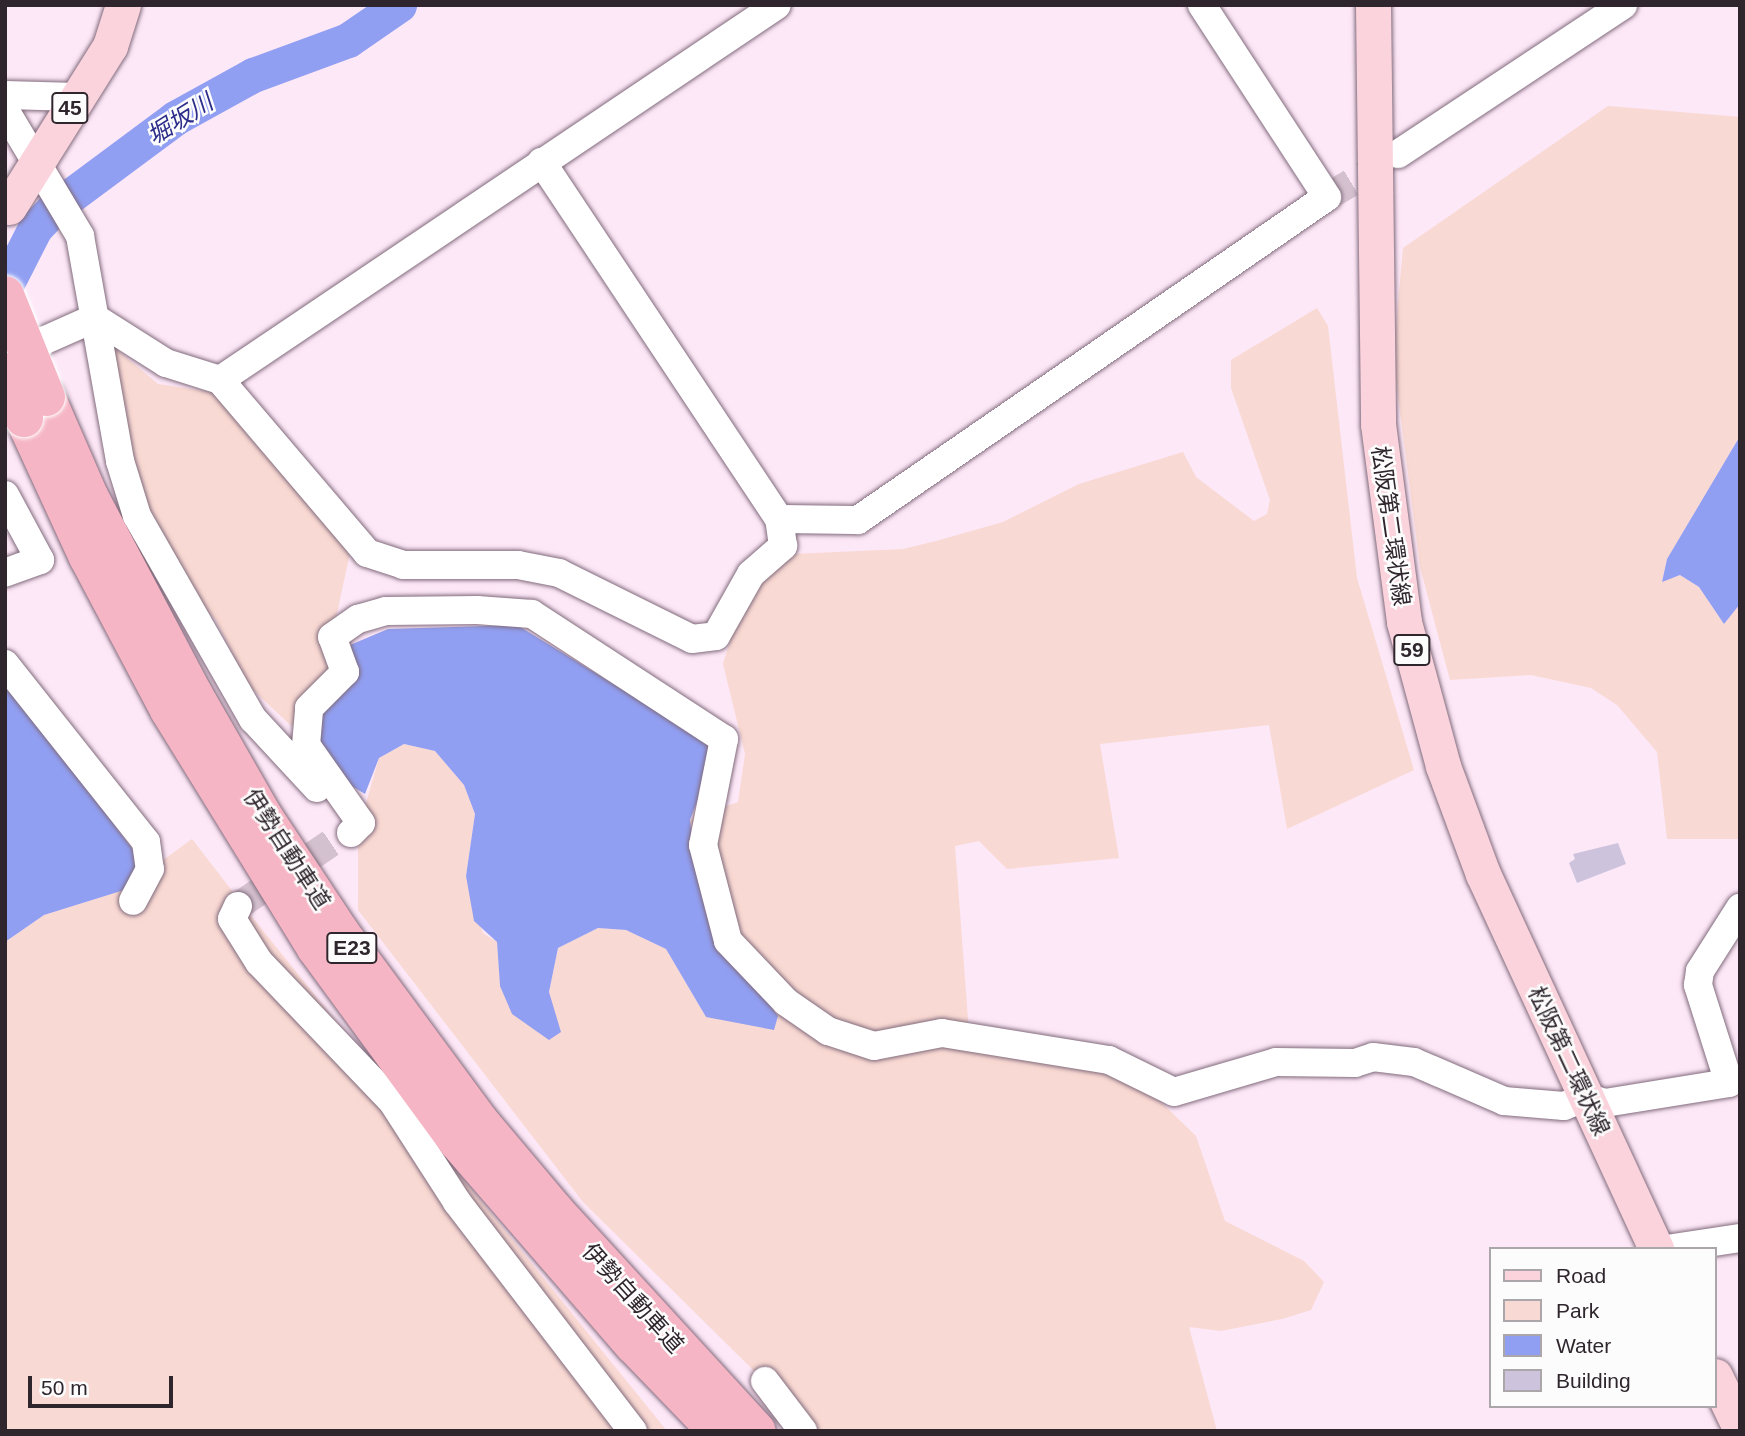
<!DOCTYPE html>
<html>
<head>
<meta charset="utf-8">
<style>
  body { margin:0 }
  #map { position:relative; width:1745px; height:1436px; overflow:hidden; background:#fde8f8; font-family:Helvetica,"Noto Sans JP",sans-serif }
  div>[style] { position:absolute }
  .green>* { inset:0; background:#f9d9d3 }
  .water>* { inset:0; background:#919ff2 }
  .river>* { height:35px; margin:-17.5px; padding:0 17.5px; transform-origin:17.5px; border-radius:17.5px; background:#919ff2 }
  .building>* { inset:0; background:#cec3dd }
  .minor-tunnel>* { height:28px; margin-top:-14px; transform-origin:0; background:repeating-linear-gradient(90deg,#d4c1cf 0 28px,transparent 0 42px) }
  .roads { filter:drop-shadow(0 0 2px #816b7c) drop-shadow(0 0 2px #816b7c) }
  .minor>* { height:28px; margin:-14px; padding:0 14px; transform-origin:14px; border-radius:14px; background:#fff }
  .major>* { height:35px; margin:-17.5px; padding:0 17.5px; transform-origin:17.5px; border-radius:17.5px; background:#fad3dc }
  .highway>* { height:38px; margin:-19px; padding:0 19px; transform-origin:19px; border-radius:19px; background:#f6b5c5 }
  .bridges { filter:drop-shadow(0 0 2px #fff) drop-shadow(0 0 2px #fff) }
  .highway-bridge>* { height:38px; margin:-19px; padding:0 19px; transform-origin:19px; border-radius:19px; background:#f6b5c5 }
  span { translate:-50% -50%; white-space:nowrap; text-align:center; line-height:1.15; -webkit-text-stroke:5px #fcfcfc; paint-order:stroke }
  .shield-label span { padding:2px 5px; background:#fcfcfc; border:2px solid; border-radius:5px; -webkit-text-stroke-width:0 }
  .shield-label { font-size:21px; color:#2f262d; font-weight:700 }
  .street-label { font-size:23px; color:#2f262d }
  .water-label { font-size:24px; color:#2c2c8a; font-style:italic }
  .frame { position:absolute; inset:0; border:7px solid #2f262d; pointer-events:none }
  .legend { position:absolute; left:1489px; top:1247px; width:228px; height:161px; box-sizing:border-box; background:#fcfcfc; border:2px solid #aaa6a9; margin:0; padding:9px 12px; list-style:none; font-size:21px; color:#2f262d }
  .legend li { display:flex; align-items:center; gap:14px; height:35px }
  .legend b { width:35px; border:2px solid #aaa6a9 }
  .scale { position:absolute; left:28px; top:1376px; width:145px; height:32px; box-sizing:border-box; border:4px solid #2f262d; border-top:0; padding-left:9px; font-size:21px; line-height:24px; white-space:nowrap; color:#2f262d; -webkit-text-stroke:5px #fcfcfc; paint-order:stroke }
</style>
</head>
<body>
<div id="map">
  <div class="green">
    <i style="clip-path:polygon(1608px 106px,1740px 117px,1740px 436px,1667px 559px,1662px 581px,1680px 575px,1699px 587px,1724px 624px,1740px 604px,1740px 839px,1667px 839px,1657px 752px,1617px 705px,1591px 688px,1531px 675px,1450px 680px,1420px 567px,1393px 358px,1403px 248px)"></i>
    <i style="clip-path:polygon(1317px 308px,1328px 326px,1357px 578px,1414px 770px,1287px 829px,1269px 725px,1100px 744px,1119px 858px,1007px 869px,979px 841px,955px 846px,969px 1032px,1134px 1076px,1196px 1136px,1225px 1221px,1304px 1261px,1324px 1282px,1311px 1310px,1282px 1319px,1221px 1331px,1189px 1327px,1217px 1431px,815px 1431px,583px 1202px,358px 910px,358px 831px,379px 758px,404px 744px,435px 751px,464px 785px,475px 814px,466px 876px,483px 933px,497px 942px,500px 986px,549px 992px,558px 948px,598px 928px,626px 930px,666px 949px,706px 1017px,736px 961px,694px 853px,690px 820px,738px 802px,745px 754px,723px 664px,737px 618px,766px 567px,792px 554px,903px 549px,936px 541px,1003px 522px,1079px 484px,1183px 452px,1196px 477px,1254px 521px,1267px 514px,1270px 500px,1231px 388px,1231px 360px)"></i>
    <i style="clip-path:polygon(102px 337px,158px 384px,226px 394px,351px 548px,336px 618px,344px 660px,303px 737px,249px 686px,215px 619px,154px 551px)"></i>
    <i style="clip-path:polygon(192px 839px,264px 932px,667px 1431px,5px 1431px,5px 942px,44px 915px,121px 891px)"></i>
  </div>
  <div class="water">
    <i style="clip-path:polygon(1740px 436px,1740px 604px,1724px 624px,1699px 587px,1680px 575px,1662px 582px,1667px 559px)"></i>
    <i style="clip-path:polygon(517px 625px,718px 748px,690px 820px,694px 853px,736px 961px,778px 1016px,774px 1030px,706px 1017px,666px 949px,626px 930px,598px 928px,558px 948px,549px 992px,561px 1032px,549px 1040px,512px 1014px,500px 986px,497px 942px,474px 921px,466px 876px,475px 814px,464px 785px,435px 751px,404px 744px,379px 758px,365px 794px,340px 779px,318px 738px,317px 719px,352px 671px,350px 645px,388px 629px)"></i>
    <i style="clip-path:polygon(5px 681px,150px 872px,121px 891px,44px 915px,5px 942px)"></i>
  </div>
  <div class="river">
    <i style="left:5px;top:287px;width:66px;rotate:-63deg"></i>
    <i style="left:35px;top:228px;width:28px;rotate:-46deg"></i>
    <i style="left:54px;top:208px;width:151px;rotate:-36.6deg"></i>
    <i style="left:175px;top:118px;width:89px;rotate:-28.9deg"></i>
    <i style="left:253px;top:75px;width:101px;rotate:-20.2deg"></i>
    <i style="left:348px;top:40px;width:62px;rotate:-34.5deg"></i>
  </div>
  <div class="building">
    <i style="clip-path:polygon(1618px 843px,1626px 864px,1577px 883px,1569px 863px,1575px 859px,1573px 854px)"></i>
  </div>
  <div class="minor-tunnel">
    <i style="left:1327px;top:197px;width:74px;rotate:-30.7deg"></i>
    <i style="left:238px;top:906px;width:116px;rotate:-34.1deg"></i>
  </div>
  <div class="roads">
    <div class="minor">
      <i style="left:5px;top:95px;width:72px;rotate:1.6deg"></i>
      <i style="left:5px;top:110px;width:147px;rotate:59.2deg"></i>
      <i style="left:80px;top:236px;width:229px;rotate:79.9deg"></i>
      <i style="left:120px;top:461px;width:58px;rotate:72.8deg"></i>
      <i style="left:137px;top:516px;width:234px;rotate:60.3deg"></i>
      <i style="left:253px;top:719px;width:94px;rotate:47.2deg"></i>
      <i style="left:1398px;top:154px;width:270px;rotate:-33.5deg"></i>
      <i style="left:95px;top:318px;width:84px;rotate:32.4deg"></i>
      <i style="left:166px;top:363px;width:57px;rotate:17.5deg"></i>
      <i style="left:220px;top:380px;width:227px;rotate:49.6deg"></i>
      <i style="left:367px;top:553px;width:38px;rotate:18deg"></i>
      <i style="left:403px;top:565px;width:115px"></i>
      <i style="left:518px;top:565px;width:42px;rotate:11deg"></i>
      <i style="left:559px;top:573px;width:148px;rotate:26.4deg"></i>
      <i style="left:692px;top:639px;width:24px;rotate:-7deg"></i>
      <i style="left:716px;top:636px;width:71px;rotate:-60.6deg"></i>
      <i style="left:751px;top:574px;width:43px;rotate:-41.2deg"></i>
      <i style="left:783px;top:546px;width:27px;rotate:-98deg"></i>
      <i style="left:779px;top:519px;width:429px;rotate:-123.6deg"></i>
      <i style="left:20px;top:368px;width:35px;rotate:-50deg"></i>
      <i style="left:43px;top:341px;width:57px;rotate:-23.9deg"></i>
      <i style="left:220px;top:380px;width:671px;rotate:-33.95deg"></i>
      <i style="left:5px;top:495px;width:74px;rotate:61.7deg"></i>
      <i style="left:40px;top:560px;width:37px;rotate:160deg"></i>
      <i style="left:779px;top:519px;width:79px;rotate:0.7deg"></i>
      <i style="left:858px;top:520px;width:569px;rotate:-34.56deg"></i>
      <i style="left:1327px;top:197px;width:229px;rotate:-123.1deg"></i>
      <i style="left:5px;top:664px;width:227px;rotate:51.6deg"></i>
      <i style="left:146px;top:842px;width:27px;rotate:82deg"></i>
      <i style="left:150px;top:869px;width:36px;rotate:118deg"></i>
      <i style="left:351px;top:833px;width:14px;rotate:-45deg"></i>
      <i style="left:361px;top:823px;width:95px;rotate:-125.2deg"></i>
      <i style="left:306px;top:745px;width:37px;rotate:-85deg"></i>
      <i style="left:309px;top:708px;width:51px;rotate:-45deg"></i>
      <i style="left:345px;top:672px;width:37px;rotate:-110deg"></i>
      <i style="left:332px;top:637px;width:32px;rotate:-35deg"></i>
      <i style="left:358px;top:619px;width:29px;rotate:-16deg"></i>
      <i style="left:386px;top:611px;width:91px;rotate:-0.6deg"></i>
      <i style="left:477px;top:610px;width:55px;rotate:4.2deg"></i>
      <i style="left:532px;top:614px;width:229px;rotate:33.1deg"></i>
      <i style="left:724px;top:739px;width:108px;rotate:101.2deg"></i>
      <i style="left:703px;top:845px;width:99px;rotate:75.4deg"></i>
      <i style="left:728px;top:941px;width:84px;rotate:46.4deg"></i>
      <i style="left:786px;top:1002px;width:51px;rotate:34.6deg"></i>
      <i style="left:828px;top:1031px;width:48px;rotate:18.1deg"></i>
      <i style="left:874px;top:1046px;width:69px;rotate:-10.8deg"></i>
      <i style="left:942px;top:1033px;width:169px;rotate:9.2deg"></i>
      <i style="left:1109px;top:1060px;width:72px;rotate:26.2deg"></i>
      <i style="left:1174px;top:1092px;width:106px;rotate:-16.4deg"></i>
      <i style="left:1276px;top:1062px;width:79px;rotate:0.7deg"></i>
      <i style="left:1355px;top:1063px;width:19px;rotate:-18deg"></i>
      <i style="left:1373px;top:1057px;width:41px;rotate:7deg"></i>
      <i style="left:1414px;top:1062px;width:98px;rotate:23.4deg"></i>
      <i style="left:1504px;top:1101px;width:60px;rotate:4.8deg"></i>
      <i style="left:1564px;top:1106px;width:24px;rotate:-22deg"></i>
      <i style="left:1586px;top:1097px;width:20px;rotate:18deg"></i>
      <i style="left:1605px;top:1103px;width:126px;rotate:-9.2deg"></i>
      <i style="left:1729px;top:1083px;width:103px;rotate:-107.6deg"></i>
      <i style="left:1698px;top:985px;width:14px;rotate:-82deg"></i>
      <i style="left:1700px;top:971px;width:75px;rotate:-57.6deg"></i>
      <i style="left:238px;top:906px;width:14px;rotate:115deg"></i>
      <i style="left:232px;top:919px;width:51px;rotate:57.9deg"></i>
      <i style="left:259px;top:962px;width:192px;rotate:46.3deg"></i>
      <i style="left:392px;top:1101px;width:120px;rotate:57.2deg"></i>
      <i style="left:457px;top:1202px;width:289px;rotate:52.5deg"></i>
      <i style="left:1667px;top:1249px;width:74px;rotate:-8.6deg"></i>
      <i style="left:765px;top:1381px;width:63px;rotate:52.8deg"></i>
    </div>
    <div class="major">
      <i style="left:1373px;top:5px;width:419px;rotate:89.3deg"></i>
      <i style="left:1378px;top:424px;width:200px;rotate:82.5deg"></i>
      <i style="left:1404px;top:622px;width:149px;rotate:74.8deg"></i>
      <i style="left:1443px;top:766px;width:115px;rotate:69.7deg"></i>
      <i style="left:1483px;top:874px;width:413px;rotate:65.2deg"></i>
      <i style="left:9px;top:207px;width:190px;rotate:-57.9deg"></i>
      <i style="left:110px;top:46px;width:43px;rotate:-72.4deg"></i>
      <i style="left:1715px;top:1376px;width:58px;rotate:64.3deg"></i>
    </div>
    <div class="highway">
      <i style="left:46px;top:397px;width:108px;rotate:66.5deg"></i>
      <i style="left:89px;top:496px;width:225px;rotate:62.2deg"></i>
      <i style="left:194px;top:695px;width:141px;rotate:60.2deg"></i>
      <i style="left:264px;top:817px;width:138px;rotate:56.5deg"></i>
      <i style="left:340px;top:932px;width:237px;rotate:53.6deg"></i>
      <i style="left:481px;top:1123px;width:116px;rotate:49.9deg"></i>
      <i style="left:556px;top:1212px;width:297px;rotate:47.5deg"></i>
      <i style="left:24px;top:418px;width:153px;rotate:65.3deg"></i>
      <i style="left:88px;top:557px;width:173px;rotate:62.1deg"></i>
      <i style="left:169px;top:710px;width:280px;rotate:58.3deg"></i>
      <i style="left:316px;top:948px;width:239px;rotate:53.8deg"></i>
      <i style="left:457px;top:1141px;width:270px;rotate:49.1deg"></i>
      <i style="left:634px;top:1345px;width:120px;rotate:46deg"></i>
    </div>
  </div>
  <div class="bridges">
    <div class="highway-bridge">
      <i style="left:5px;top:295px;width:110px;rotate:68.1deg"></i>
      <i style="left:5px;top:372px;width:50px;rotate:67.6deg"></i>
    </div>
  </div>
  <div class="shield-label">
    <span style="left:70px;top:108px">45</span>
    <span style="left:1412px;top:650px">59</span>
    <span style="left:352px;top:948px">E23</span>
  </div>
  <div class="street-label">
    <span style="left:1391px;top:526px;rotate:82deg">松阪第二環状線</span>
    <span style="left:287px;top:849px;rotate:57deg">伊勢自動車道</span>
    <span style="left:1569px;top:1061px;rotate:65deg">松阪第二環状線</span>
    <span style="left:633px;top:1298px;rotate:48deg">伊勢自動車道</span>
  </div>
  <div class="water-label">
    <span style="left:180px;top:119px;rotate:-32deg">堀坂川</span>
  </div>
  <div class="frame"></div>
  <ul class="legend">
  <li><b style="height:9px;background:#fad3dc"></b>Road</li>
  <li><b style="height:19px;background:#f9d9d3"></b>Park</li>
  <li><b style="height:19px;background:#919ff2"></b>Water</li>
  <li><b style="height:19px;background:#cec3dd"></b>Building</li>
  </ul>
  <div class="scale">50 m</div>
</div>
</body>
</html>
